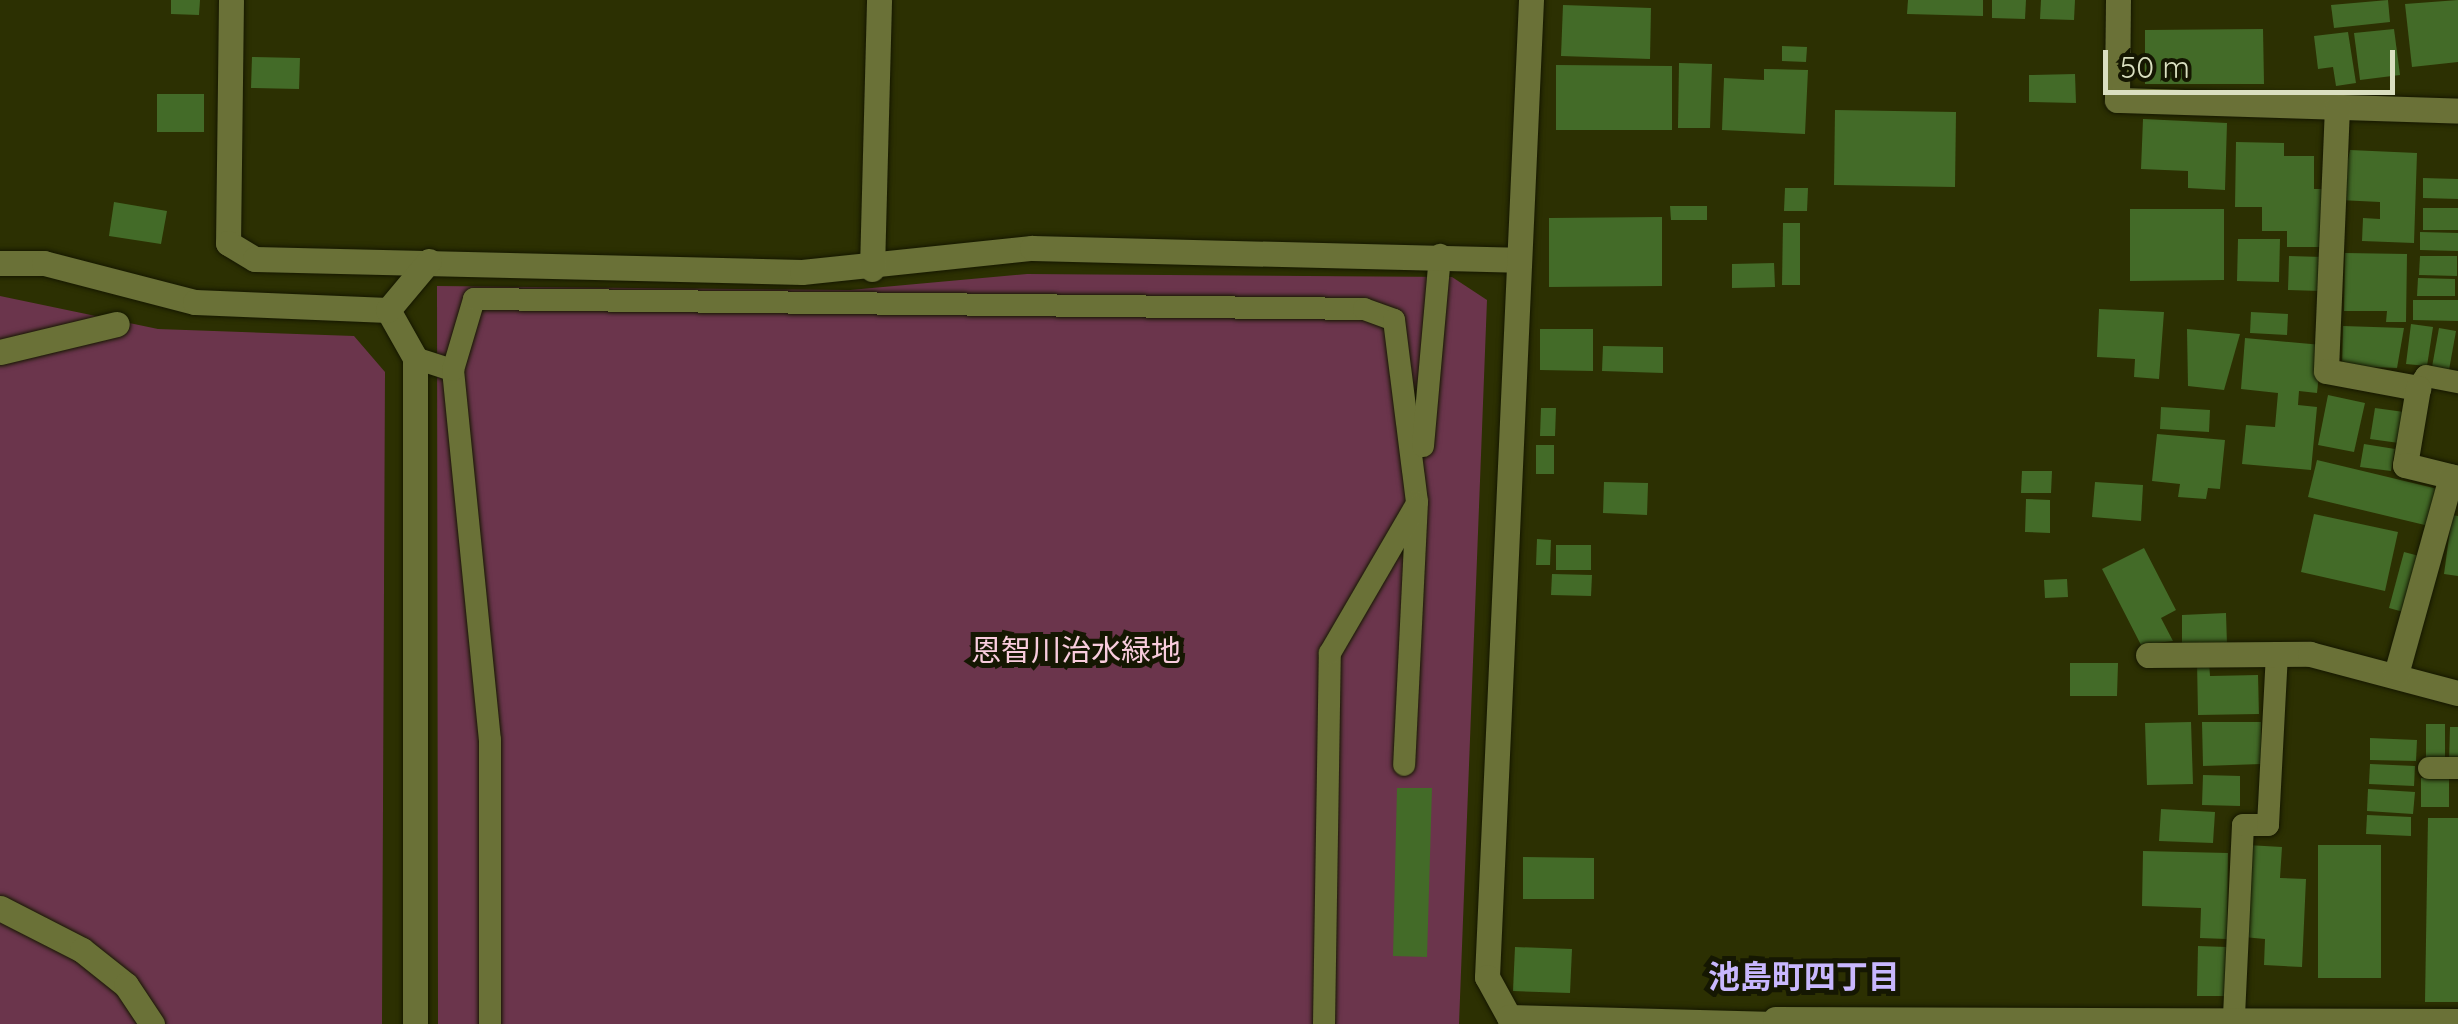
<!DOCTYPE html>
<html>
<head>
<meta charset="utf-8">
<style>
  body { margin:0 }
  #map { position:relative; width:2458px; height:1024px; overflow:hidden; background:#2c3002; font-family:Quicksand,"Noto Sans JP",sans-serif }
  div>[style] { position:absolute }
  .green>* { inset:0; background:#6b354c }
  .building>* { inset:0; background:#436b28 }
  .roads { filter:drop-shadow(0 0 2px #151700) drop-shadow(0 0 2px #151700) }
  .service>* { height:22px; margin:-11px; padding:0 11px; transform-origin:11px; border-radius:11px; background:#6a7137 }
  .pedestrian>* { height:25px; margin:-12.5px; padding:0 12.5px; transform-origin:12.5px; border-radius:12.5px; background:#6a7137 }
  .minor>* { height:25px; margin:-12.5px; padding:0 12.5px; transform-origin:12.5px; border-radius:12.5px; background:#6a7137 }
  span { translate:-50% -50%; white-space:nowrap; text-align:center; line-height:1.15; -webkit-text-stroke:10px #151702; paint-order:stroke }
  .park-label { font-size:30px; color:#f9ccdd }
  .neighbourhood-label { font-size:32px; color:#c8b7fe; font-weight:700 }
  .scale { position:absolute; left:2103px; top:50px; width:292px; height:45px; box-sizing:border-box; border:5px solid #dadfc1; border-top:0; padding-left:12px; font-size:30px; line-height:35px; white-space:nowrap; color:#dadfc1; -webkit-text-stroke:8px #151702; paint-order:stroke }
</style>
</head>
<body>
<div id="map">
  <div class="green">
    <i style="clip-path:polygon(1027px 274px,1452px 277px,1487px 300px,1459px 1024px,438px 1024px,437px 286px,850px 290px)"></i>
    <i style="clip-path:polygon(0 296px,158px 329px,354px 336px,385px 372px,382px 1024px,0 1024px)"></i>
  </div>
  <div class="building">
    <i style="clip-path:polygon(171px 0,200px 0,199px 15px,171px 14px)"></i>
    <i style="clip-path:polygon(1908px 0,1983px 0,1983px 16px,1907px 14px)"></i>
    <i style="clip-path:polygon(1992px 0,2026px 0,2025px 19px,1992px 18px)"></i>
    <i style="clip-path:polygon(2041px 0,2075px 0,2074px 20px,2040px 19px)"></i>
    <i style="clip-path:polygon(2388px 0,2390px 22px,2334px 28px,2331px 5px)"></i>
    <i style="clip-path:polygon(2458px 0,2458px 62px,2412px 67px,2405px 4px)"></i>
    <i style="clip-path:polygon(1563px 5px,1651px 8px,1650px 59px,1561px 56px)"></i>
    <i style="clip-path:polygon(2263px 29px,2264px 84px,2145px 84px,2145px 30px)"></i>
    <i style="clip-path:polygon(2394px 29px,2400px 75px,2360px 80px,2354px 33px)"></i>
    <i style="clip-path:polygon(2348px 32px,2356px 83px,2336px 86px,2333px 67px,2318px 69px,2314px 36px)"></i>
    <i style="clip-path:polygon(1782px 46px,1807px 47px,1806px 62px,1782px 61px)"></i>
    <i style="clip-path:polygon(252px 57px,300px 58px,299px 89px,251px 88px)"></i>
    <i style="clip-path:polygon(1679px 63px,1712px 64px,1710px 128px,1678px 128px)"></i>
    <i style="clip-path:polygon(1556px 65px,1672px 66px,1672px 130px,1556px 130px)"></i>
    <i style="clip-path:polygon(1764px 69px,1808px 70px,1805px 134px,1722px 130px,1724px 78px,1764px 80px)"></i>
    <i style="clip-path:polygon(2075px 74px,2076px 103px,2029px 102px,2029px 75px)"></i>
    <i style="clip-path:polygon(157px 94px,204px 94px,204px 132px,157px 132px)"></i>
    <i style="clip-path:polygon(1835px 110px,1956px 112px,1955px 187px,1834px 185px)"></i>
    <i style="clip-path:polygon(2143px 119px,2227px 123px,2225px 190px,2188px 188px,2188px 171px,2141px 169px)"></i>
    <i style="clip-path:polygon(2236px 142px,2284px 143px,2284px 156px,2314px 156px,2314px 189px,2330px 189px,2330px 247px,2287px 247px,2287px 231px,2262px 231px,2262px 207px,2235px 207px)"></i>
    <i style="clip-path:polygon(2350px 150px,2417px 153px,2414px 243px,2362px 241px,2363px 218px,2380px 219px,2380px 202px,2339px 200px)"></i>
    <i style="clip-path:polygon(2423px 178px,2458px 179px,2458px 199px,2423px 198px)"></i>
    <i style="clip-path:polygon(1785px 188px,1808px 188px,1807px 211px,1784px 211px)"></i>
    <i style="clip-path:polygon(114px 202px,167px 211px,161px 244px,109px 236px)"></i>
    <i style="clip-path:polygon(1670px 206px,1707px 206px,1707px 220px,1671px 220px)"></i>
    <i style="clip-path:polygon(2423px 208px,2458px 208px,2458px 230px,2423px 230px)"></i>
    <i style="clip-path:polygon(2130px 209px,2224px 209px,2224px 280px,2130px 281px)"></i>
    <i style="clip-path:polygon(1662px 217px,1662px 286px,1549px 287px,1549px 218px)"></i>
    <i style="clip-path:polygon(1783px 223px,1800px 223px,1800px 285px,1782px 285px)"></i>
    <i style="clip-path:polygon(2420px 232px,2458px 233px,2458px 251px,2420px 250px)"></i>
    <i style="clip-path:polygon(2238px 239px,2280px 239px,2279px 282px,2237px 281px)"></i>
    <i style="clip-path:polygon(2345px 253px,2407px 254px,2406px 322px,2386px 322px,2387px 311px,2344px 311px)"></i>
    <i style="clip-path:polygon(2289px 256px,2322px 257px,2321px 291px,2288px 290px)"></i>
    <i style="clip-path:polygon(2420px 256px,2457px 256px,2457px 276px,2419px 275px)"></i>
    <i style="clip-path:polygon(1774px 263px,1775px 287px,1732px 288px,1732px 264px)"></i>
    <i style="clip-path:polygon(2418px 278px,2455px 279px,2455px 296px,2417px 296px)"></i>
    <i style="clip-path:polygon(2413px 300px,2458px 300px,2458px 321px,2413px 320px)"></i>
    <i style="clip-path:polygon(2099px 309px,2164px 312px,2159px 379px,2134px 377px,2135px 359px,2097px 357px)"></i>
    <i style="clip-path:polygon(2251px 312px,2288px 314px,2287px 335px,2250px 333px)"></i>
    <i style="clip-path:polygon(2411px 324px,2433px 327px,2427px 366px,2406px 364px)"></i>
    <i style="clip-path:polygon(2343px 326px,2404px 328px,2397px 368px,2342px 366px)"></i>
    <i style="clip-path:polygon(2439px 328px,2456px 331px,2449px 370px,2432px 367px)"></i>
    <i style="clip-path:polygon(1540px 329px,1593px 329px,1593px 371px,1540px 370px)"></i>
    <i style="clip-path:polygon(2187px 329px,2240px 334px,2224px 390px,2188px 386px)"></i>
    <i style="clip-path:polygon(2245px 338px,2322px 345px,2317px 393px,2299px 391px,2298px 405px,2317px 407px,2311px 470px,2242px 464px,2246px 425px,2275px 427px,2278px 393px,2241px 389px)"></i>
    <i style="clip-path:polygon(1603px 346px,1663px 347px,1663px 373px,1602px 371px)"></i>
    <i style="clip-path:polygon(2328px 395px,2365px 403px,2354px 452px,2318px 445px)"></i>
    <i style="clip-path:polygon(2161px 407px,2210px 410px,2209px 432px,2160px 429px)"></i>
    <i style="clip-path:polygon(1541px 408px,1556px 408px,1555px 436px,1540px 436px)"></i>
    <i style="clip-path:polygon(2375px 408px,2404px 412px,2399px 443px,2370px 439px)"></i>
    <i style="clip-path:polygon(2157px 434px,2225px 440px,2220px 489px,2208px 488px,2206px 499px,2178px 497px,2180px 484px,2152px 481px)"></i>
    <i style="clip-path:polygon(2364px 444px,2395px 449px,2391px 471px,2360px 467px)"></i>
    <i style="clip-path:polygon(1536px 445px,1554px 445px,1554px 474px,1536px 474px)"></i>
    <i style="clip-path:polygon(2317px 460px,2438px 489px,2429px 526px,2308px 497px)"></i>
    <i style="clip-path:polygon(2022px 471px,2052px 471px,2051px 493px,2021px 493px)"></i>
    <i style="clip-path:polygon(1604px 482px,1648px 483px,1647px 515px,1603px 513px)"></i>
    <i style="clip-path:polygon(2095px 482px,2143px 485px,2141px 521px,2092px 517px)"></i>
    <i style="clip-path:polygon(2026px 499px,2050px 500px,2050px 533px,2025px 532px)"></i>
    <i style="clip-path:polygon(2314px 514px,2398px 532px,2385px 591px,2301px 572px)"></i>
    <i style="clip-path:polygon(2452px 515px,2458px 516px,2458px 576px,2444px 574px)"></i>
    <i style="clip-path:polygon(1537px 539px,1551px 540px,1550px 565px,1536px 565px)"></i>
    <i style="clip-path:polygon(1556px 545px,1591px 545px,1591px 570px,1556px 570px)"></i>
    <i style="clip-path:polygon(2144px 548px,2176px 610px,2161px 618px,2173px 641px,2141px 645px,2102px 569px)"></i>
    <i style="clip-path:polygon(2404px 552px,2423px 557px,2407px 613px,2389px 608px)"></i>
    <i style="clip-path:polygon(1552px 574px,1592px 575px,1591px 596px,1551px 595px)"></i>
    <i style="clip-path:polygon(2067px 579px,2068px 597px,2045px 598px,2044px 580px)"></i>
    <i style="clip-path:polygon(2226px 613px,2227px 646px,2182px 646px,2182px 615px)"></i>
    <i style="clip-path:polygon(2197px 661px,2209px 661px,2210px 676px,2258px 675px,2259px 714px,2198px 715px)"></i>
    <i style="clip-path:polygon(2070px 663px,2118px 663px,2117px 696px,2070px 696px)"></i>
    <i style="clip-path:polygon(2191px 722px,2193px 784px,2147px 785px,2145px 723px)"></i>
    <i style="clip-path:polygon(2202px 722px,2261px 722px,2261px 764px,2203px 766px)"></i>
    <i style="clip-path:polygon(2426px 724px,2445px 724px,2445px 763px,2426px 762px)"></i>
    <i style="clip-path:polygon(2450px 727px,2458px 727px,2458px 762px,2449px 762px)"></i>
    <i style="clip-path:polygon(2370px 738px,2417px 740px,2416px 761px,2370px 760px)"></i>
    <i style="clip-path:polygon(2370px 764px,2415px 766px,2414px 786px,2369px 784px)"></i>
    <i style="clip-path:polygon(2203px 775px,2240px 776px,2240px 806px,2202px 805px)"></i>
    <i style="clip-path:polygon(2449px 777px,2449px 807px,2421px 807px,2421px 778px)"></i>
    <i style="clip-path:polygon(1397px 788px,1432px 788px,1427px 957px,1393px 956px)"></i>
    <i style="clip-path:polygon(2368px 789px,2415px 792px,2413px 814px,2367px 811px)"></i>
    <i style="clip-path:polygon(2161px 809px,2215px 812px,2213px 843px,2159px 841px)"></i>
    <i style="clip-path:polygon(2367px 815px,2411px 817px,2411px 836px,2366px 834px)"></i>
    <i style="clip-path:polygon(2428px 818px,2458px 818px,2458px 1002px,2425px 1002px)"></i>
    <i style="clip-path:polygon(2247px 845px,2282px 847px,2280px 878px,2306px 879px,2302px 967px,2264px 965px,2265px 939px,2243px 937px)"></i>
    <i style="clip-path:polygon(2318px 845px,2381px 845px,2381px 978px,2318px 978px)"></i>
    <i style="clip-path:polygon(2143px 851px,2228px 853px,2227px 939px,2200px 938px,2201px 908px,2142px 906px)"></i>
    <i style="clip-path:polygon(1523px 857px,1594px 858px,1594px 899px,1523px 899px)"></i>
    <i style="clip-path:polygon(2198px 946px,2227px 947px,2226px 996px,2197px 996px)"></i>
    <i style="clip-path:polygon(1515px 947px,1572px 949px,1570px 993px,1513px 991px)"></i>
  </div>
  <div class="roads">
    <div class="service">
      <i style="left:415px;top:358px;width:40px;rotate:18deg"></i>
      <i style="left:453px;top:370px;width:372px;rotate:84.3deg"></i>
      <i style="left:490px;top:740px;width:284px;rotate:90deg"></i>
      <i style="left:453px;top:370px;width:74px;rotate:-73.5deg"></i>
      <i style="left:474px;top:299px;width:890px;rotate:0.64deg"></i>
      <i style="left:1364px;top:309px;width:32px;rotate:20deg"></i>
      <i style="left:1394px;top:320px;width:183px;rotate:82.8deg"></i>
      <i style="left:1417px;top:502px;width:263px;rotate:92.8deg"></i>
      <i style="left:2418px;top:388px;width:14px;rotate:-56deg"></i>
      <i style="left:2426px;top:376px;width:33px;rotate:11deg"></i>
      <i style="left:1423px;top:446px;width:192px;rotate:-84.9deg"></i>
      <i style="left:2429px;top:768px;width:29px"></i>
      <i style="left:2234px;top:1016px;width:191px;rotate:-87.3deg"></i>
      <i style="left:2243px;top:825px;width:25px"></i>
      <i style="left:2268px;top:825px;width:171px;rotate:-87deg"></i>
      <i style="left:1324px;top:1024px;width:371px;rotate:-89.1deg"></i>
      <i style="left:1330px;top:653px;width:169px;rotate:-59.8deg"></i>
    </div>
    <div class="pedestrian">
      <i style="left:0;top:352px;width:120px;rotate:-13.5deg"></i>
      <i style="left:0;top:908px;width:92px;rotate:27.1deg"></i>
      <i style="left:82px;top:950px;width:56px;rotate:38.5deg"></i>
      <i style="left:126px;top:985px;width:47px;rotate:56.3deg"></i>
    </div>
    <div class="minor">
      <i style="left:231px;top:0;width:243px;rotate:90.7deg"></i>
      <i style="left:228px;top:243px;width:31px;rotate:31deg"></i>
      <i style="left:255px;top:259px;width:547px;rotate:1.36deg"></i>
      <i style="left:802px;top:272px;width:231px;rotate:-6deg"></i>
      <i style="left:1032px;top:248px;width:485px;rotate:1.4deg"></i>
      <i style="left:1531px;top:0;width:978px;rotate:92.58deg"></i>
      <i style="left:1487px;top:977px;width:46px;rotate:61.2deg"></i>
      <i style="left:1509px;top:1017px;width:266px;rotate:1.5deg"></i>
      <i style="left:2118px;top:0;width:100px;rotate:90.6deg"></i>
      <i style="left:2117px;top:100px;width:341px;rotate:1.8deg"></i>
      <i style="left:2337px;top:107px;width:264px;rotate:92.4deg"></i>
      <i style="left:2326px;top:371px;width:94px;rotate:10.5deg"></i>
      <i style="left:2418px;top:388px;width:78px;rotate:99.6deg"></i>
      <i style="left:2405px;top:465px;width:55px;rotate:13.8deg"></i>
      <i style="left:0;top:263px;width:44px"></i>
      <i style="left:44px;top:263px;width:156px;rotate:14.5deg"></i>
      <i style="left:195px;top:302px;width:193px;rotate:2.4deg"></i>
      <i style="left:388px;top:310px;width:55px;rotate:60.6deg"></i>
      <i style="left:415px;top:358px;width:666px;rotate:90deg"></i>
      <i style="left:872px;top:269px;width:269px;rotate:-88.5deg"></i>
      <i style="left:388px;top:310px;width:64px;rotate:-50.1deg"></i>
      <i style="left:2148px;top:655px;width:162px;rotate:-0.4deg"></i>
      <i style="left:2310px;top:654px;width:153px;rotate:14.8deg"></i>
      <i style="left:2396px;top:674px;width:205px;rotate:-74.4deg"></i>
      <i style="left:1775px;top:1019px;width:683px;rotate:0.17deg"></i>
    </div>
  </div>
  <div class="park-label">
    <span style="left:1076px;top:650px">恩智川治水緑地</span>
  </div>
  <div class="neighbourhood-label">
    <span style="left:1804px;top:976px">池島町四丁目</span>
  </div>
  <div class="scale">50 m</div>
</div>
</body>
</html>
